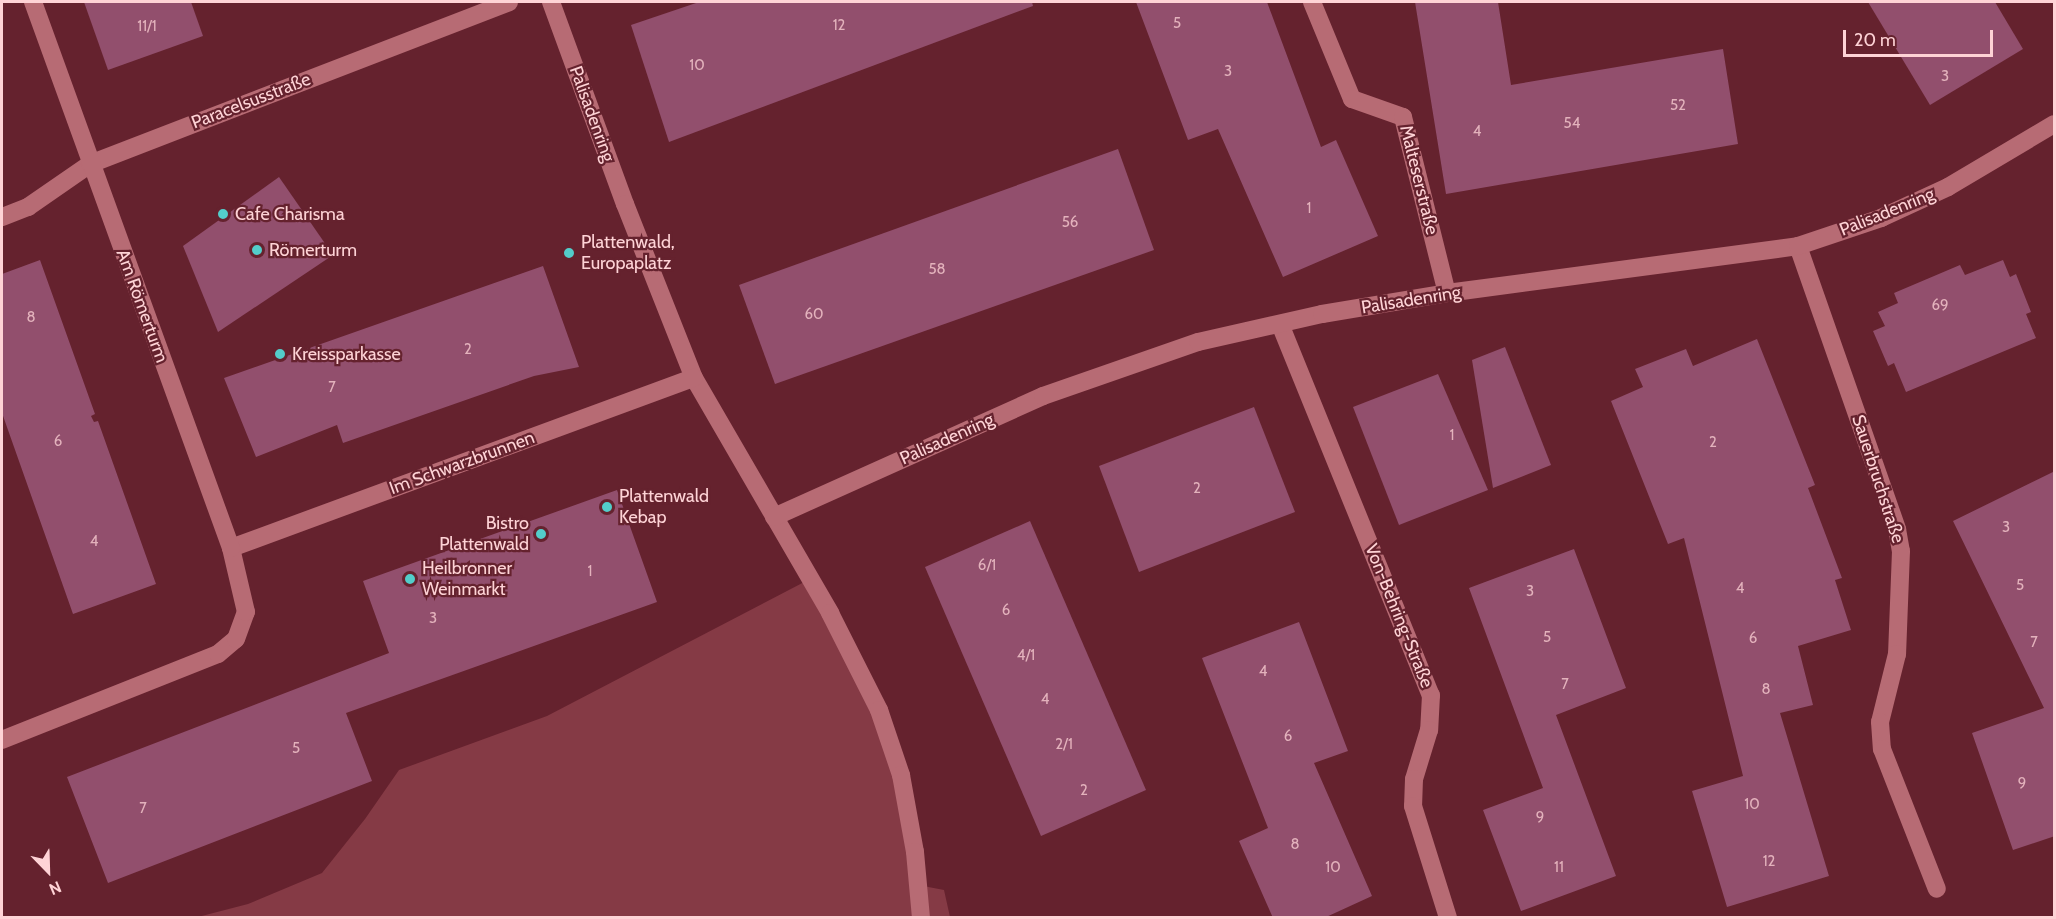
<!DOCTYPE html>
<html>
<head>
<meta charset="utf-8">
<style>
  body { margin:0 }
  #map { position:relative; width:2056px; height:919px; overflow:hidden; background:#65222e; font-family:Cabin,sans-serif }
  div>[style] { position:absolute }
  .green>* { inset:0; background:#853a45 }
  .building>* { inset:0; background:#924f6d }
  .minor>* { height:18px; margin:-9px; padding:0 9px; transform-origin:9px; border-radius:9px; background:#b76b74 }
  .dots>* { width:16px; height:16px; translate:-50% -50%; box-sizing:border-box; border:3px solid #65222e; border-radius:50% }
  span { translate:-50% -50%; white-space:nowrap; text-align:center; line-height:1.15; -webkit-text-stroke:4.5px #65222e; paint-order:stroke }
  .number-label { font-size:15px; color:#e3b2bc }
  .number-label span { -webkit-text-stroke-width:0 }
  .street-label { font-size:18px; color:#fed3d6 }
  .poi-label { font-size:18px; color:#fed3d6 }
  .left { translate:0 -50%; text-align:left }
  .right { translate:-100% -50%; text-align:right }
  .frame { position:absolute; inset:0; border:3px solid #fed3d6; pointer-events:none }
  .north { position:absolute; left:18px; top:841px; width:60px; height:60px; -webkit-text-stroke:4px #65222e; paint-order:stroke; rotate:157deg; font-size:16px; font-weight:700; line-height:24px; text-align:center; color:#fed3d6 }
  .north::after { content:''; display:block; margin:auto; width:21px; height:27px; background:#fed3d6; clip-path:polygon(50% 0,100% 100%,50% 72%,0 100%) }
  .scale { position:absolute; left:1843px; top:30px; width:150px; height:27px; box-sizing:border-box; border:3px solid #fed3d6; border-top:0; padding-left:8px; font-size:18px; line-height:21px; white-space:nowrap; color:#fed3d6; -webkit-text-stroke:4px #65222e; paint-order:stroke }
</style>
</head>
<body>
<div id="map">
  <div class="green">
    <i style="clip-path:polygon(810px 579px,879px 710px,918px 885px,944px 890px,950px 917px,194px 918px,248px 904px,322px 873px,365px 819px,399px 770px,547px 716px)"></i>
  </div>
  <div class="building">
    <i style="clip-path:polygon(84px 2px,191px 2px,203px 36px,108px 70px)"></i>
    <i style="clip-path:polygon(699px 2px,1032px 2px,1033px 6px,669px 142px,631px 25px)"></i>
    <i style="clip-path:polygon(1136px 2px,1267px 2px,1321px 147px,1336px 140px,1378px 236px,1283px 277px,1218px 129px,1188px 140px)"></i>
    <i style="clip-path:polygon(1415px 2px,1498px 2px,1511px 85px,1723px 49px,1738px 144px,1446px 194px)"></i>
    <i style="clip-path:polygon(1868px 2px,1995px 2px,2023px 49px,1930px 105px)"></i>
    <i style="clip-path:polygon(1118px 149px,1154px 250px,775px 384px,739px 285px)"></i>
    <i style="clip-path:polygon(279px 177px,333px 255px,218px 332px,183px 246px)"></i>
    <i style="clip-path:polygon(40px 260px,95px 414px,91px 416px,94px 422px,98px 421px,156px 584px,73px 614px,2px 413px,2px 274px)"></i>
    <i style="clip-path:polygon(2003px 260px,2010px 277px,2016px 274px,2031px 312px,2026px 314px,2036px 338px,1906px 392px,1894px 363px,1888px 366px,1873px 331px,1885px 326px,1878px 312px,1898px 303px,1894px 293px,1960px 265px,1965px 275px)"></i>
    <i style="clip-path:polygon(543px 266px,579px 367px,534px 376px,343px 443px,337px 425px,256px 457px,224px 378px)"></i>
    <i style="clip-path:polygon(1757px 339px,1815px 485px,1808px 488px,1842px 578px,1835px 580px,1851px 630px,1798px 646px,1813px 705px,1780px 713px,1829px 876px,1727px 907px,1692px 791px,1743px 776px,1684px 538px,1668px 544px,1611px 401px,1643px 387px,1635px 369px,1686px 349px,1693px 366px)"></i>
    <i style="clip-path:polygon(1505px 347px,1551px 465px,1493px 488px,1472px 360px)"></i>
    <i style="clip-path:polygon(1438px 374px,1488px 490px,1399px 525px,1353px 407px)"></i>
    <i style="clip-path:polygon(1254px 407px,1295px 512px,1139px 572px,1099px 466px)"></i>
    <i style="clip-path:polygon(2055px 471px,2055px 836px,2013px 850px,1972px 733px,2044px 708px,1953px 521px)"></i>
    <i style="clip-path:polygon(617px 490px,657px 602px,346px 713px,372px 781px,108px 883px,67px 777px,389px 653px,363px 581px)"></i>
    <i style="clip-path:polygon(1030px 521px,1146px 790px,1041px 836px,925px 567px)"></i>
    <i style="clip-path:polygon(1574px 549px,1626px 688px,1556px 715px,1616px 876px,1521px 911px,1483px 810px,1543px 788px,1469px 588px)"></i>
    <i style="clip-path:polygon(1299px 622px,1348px 751px,1314px 763px,1372px 896px,1324px 918px,1273px 918px,1239px 841px,1268px 828px,1202px 658px)"></i>
  </div>
  <div class="minor">
    <i style="left:551px;top:2px;width:215px;rotate:69.9deg"></i>
    <i style="left:625px;top:204px;width:187px;rotate:68.4deg"></i>
    <i style="left:694px;top:378px;width:272px;rotate:59.9deg"></i>
    <i style="left:830px;top:613px;width:109px;rotate:63.2deg"></i>
    <i style="left:879px;top:710px;width:69px;rotate:71.3deg"></i>
    <i style="left:901px;top:775px;width:78px;rotate:79.7deg"></i>
    <i style="left:915px;top:852px;width:66px;rotate:84.8deg"></i>
    <i style="left:1312px;top:2px;width:105px;rotate:67.6deg"></i>
    <i style="left:1352px;top:99px;width:54px;rotate:19.4deg"></i>
    <i style="left:1403px;top:117px;width:181px;rotate:76deg"></i>
    <i style="left:2px;top:217px;width:28px;rotate:-21deg"></i>
    <i style="left:28px;top:207px;width:75px;rotate:-34.7deg"></i>
    <i style="left:90px;top:164px;width:449px;rotate:-21.1deg"></i>
    <i style="left:1798px;top:246px;width:300px;rotate:70.7deg"></i>
    <i style="left:1897px;top:529px;width:22px;rotate:80deg"></i>
    <i style="left:1901px;top:551px;width:103px;rotate:92.2deg"></i>
    <i style="left:1897px;top:654px;width:70px;rotate:104deg"></i>
    <i style="left:1880px;top:722px;width:27px;rotate:86deg"></i>
    <i style="left:1882px;top:749px;width:150px;rotate:68.6deg"></i>
    <i style="left:1280px;top:324px;width:401px;rotate:67.9deg"></i>
    <i style="left:1431px;top:695px;width:35px;rotate:93deg"></i>
    <i style="left:1429px;top:730px;width:51px;rotate:107deg"></i>
    <i style="left:1414px;top:779px;width:27px;rotate:92deg"></i>
    <i style="left:1413px;top:806px;width:117px;rotate:72.6deg"></i>
    <i style="left:774px;top:517px;width:295px;rotate:-24.2deg"></i>
    <i style="left:1043px;top:396px;width:164px;rotate:-19.2deg"></i>
    <i style="left:1198px;top:342px;width:127px;rotate:-12.7deg"></i>
    <i style="left:1322px;top:314px;width:127px;rotate:-9.5deg"></i>
    <i style="left:1447px;top:293px;width:354px;rotate:-7.6deg"></i>
    <i style="left:1798px;top:246px;width:88px;rotate:-18.6deg"></i>
    <i style="left:1881px;top:218px;width:74px;rotate:-24.8deg"></i>
    <i style="left:1948px;top:187px;width:123px;rotate:-30.7deg"></i>
    <i style="left:231px;top:548px;width:493px;rotate:-20.2deg"></i>
    <i style="left:2px;top:740px;width:232px;rotate:-21.7deg"></i>
    <i style="left:218px;top:654px;width:23px;rotate:-40deg"></i>
    <i style="left:236px;top:639px;width:29px;rotate:-70deg"></i>
    <i style="left:246px;top:612px;width:66px;rotate:-103.2deg"></i>
    <i style="left:231px;top:548px;width:581px;rotate:-109.93deg"></i>
  </div>
  <div class="dots">
    <i style="left:223px;top:214px;background:#53cdca"></i>
    <i style="left:257px;top:250px;background:#53cdca"></i>
    <i style="left:569px;top:253px;background:#53cdca"></i>
    <i style="left:280px;top:354px;background:#53cdca"></i>
    <i style="left:607px;top:507px;background:#53cdca"></i>
    <i style="left:541px;top:534px;background:#53cdca"></i>
    <i style="left:410px;top:579px;background:#53cdca"></i>
  </div>
  <div class="number-label">
    <span style="left:1177px;top:24px">5</span>
    <span style="left:839px;top:26px">12</span>
    <span style="left:147px;top:27px">11/1</span>
    <span style="left:697px;top:66px">10</span>
    <span style="left:1228px;top:72px">3</span>
    <span style="left:1945px;top:77px">3</span>
    <span style="left:1678px;top:106px">52</span>
    <span style="left:1572px;top:124px">54</span>
    <span style="left:1477px;top:132px">4</span>
    <span style="left:1309px;top:209px">1</span>
    <span style="left:1070px;top:223px">56</span>
    <span style="left:937px;top:270px">58</span>
    <span style="left:1940px;top:306px">69</span>
    <span style="left:814px;top:315px">60</span>
    <span style="left:31px;top:318px">8</span>
    <span style="left:468px;top:350px">2</span>
    <span style="left:332px;top:388px">7</span>
    <span style="left:1452px;top:436px">1</span>
    <span style="left:58px;top:442px">6</span>
    <span style="left:1713px;top:443px">2</span>
    <span style="left:1197px;top:489px">2</span>
    <span style="left:2006px;top:528px">3</span>
    <span style="left:94px;top:542px">4</span>
    <span style="left:987px;top:566px">6/1</span>
    <span style="left:590px;top:572px">1</span>
    <span style="left:2020px;top:586px">5</span>
    <span style="left:1740px;top:589px">4</span>
    <span style="left:1530px;top:592px">3</span>
    <span style="left:1006px;top:611px">6</span>
    <span style="left:433px;top:619px">3</span>
    <span style="left:1547px;top:638px">5</span>
    <span style="left:1753px;top:639px">6</span>
    <span style="left:2034px;top:643px">7</span>
    <span style="left:1026px;top:656px">4/1</span>
    <span style="left:1263px;top:672px">4</span>
    <span style="left:1565px;top:685px">7</span>
    <span style="left:1766px;top:690px">8</span>
    <span style="left:1045px;top:700px">4</span>
    <span style="left:1288px;top:737px">6</span>
    <span style="left:1064px;top:745px">2/1</span>
    <span style="left:296px;top:749px">5</span>
    <span style="left:2022px;top:784px">9</span>
    <span style="left:1084px;top:791px">2</span>
    <span style="left:1752px;top:805px">10</span>
    <span style="left:143px;top:809px">7</span>
    <span style="left:1540px;top:818px">9</span>
    <span style="left:1295px;top:845px">8</span>
    <span style="left:1769px;top:862px">12</span>
    <span style="left:1333px;top:868px">10</span>
    <span style="left:1559px;top:868px">11</span>
  </div>
  <div class="street-label">
    <span style="left:251px;top:101px;rotate:-21deg">Paracelsusstraße</span>
    <span style="left:592px;top:114px;rotate:70deg">Palisadenring</span>
    <span style="left:1419px;top:180px;rotate:76deg">Malteserstraße</span>
    <span style="left:1887px;top:212px;rotate:-22deg">Palisadenring</span>
    <span style="left:1411px;top:300px;rotate:-9deg">Palisadenring</span>
    <span style="left:142px;top:306px;rotate:70deg">Am Römerturm</span>
    <span style="left:947px;top:439px;rotate:-24deg">Palisadenring</span>
    <span style="left:462px;top:463px;rotate:-20deg">Im Schwarzbrunnen</span>
    <span style="left:1878px;top:479px;rotate:72deg">Sauerbruchstraße</span>
    <span style="left:1399px;top:616px;rotate:68deg">Von-Behring-Straße</span>
  </div>
  <div class="poi-label">
    <span class="left" style="left:235px;top:214px">Cafe Charisma</span>
    <span class="left" style="left:581px;top:253px">Plattenwald,<br>Europaplatz</span>
    <span class="left" style="left:269px;top:250px">Römerturm</span>
    <span class="left" style="left:292px;top:354px">Kreissparkasse</span>
    <span class="left" style="left:619px;top:507px">Plattenwald<br>Kebap</span>
    <span class="right" style="left:529px;top:534px">Bistro<br>Plattenwald</span>
    <span class="left" style="left:422px;top:579px">Heilbronner<br>Weinmarkt</span>
  </div>
  <div class="frame"></div>
  <div class="north">N</div>
  <div class="scale">20 m</div>
</div>
</body>
</html>
